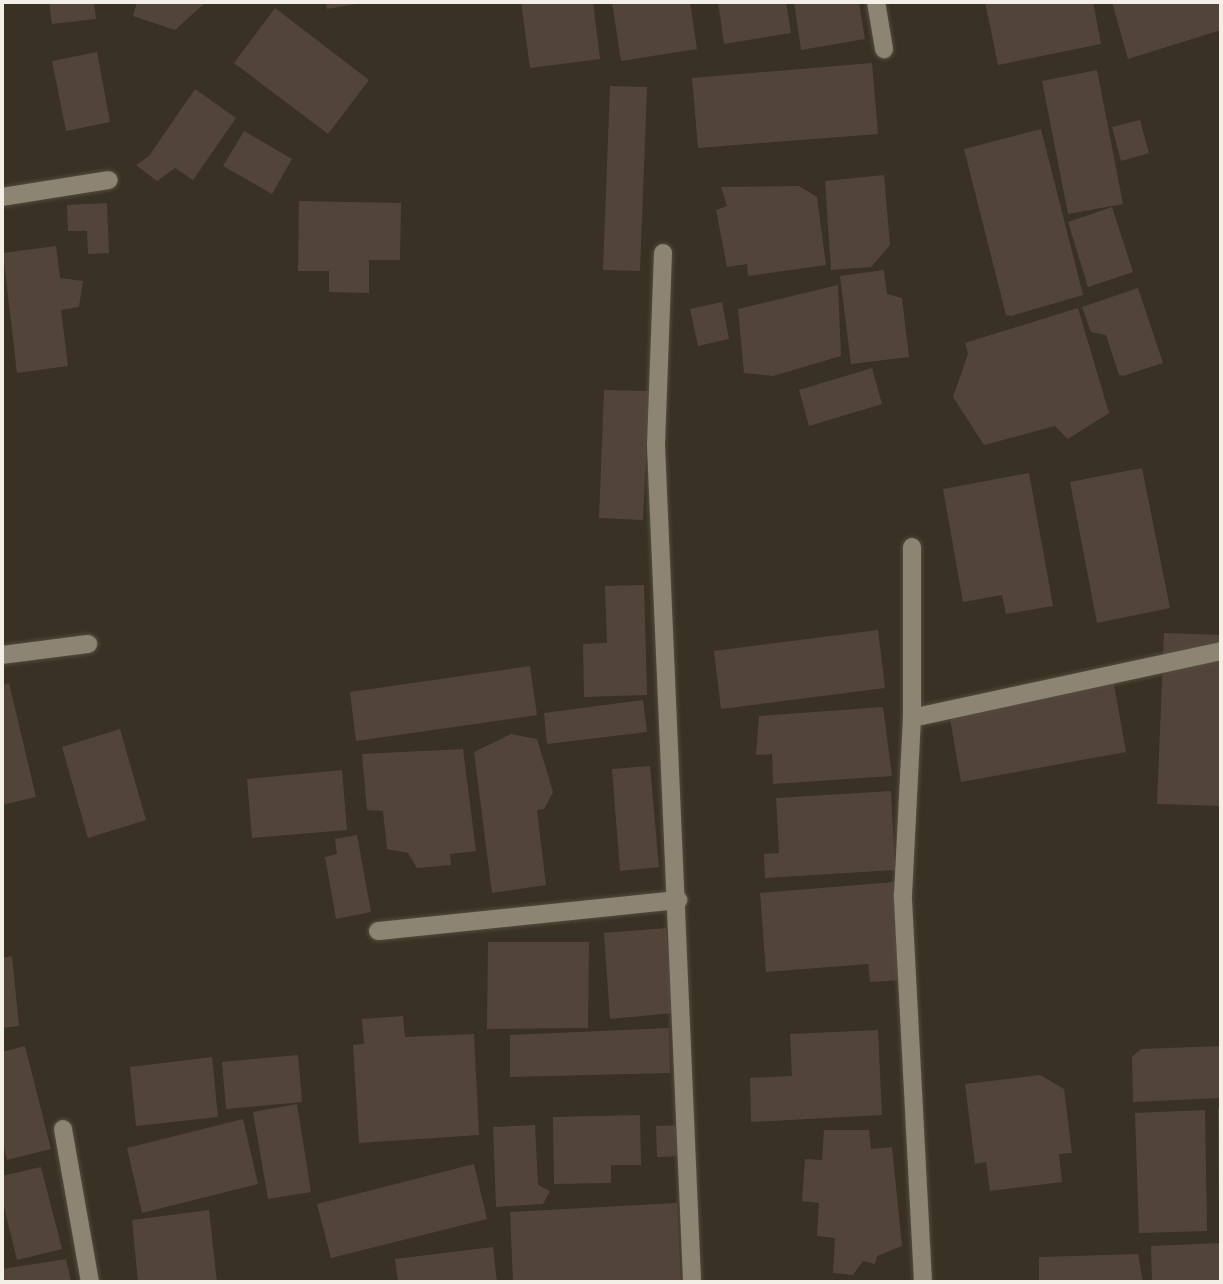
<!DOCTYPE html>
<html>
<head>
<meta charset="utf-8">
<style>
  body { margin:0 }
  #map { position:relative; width:1223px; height:1284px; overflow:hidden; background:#393123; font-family:Raleway,sans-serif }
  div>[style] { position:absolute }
  .building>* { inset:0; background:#53443a }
  .roads { filter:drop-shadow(0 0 2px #534c40) drop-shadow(0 0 2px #534c40) }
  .minor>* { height:18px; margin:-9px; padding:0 9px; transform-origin:9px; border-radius:9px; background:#8d8473 }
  span { translate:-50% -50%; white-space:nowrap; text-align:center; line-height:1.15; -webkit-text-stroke:5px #2f2719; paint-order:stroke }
  .frame { position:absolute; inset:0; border:4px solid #f4efe6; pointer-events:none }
</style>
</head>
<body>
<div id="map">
  <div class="building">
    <i style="clip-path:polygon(49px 2px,94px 2px,96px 19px,52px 24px)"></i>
    <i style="clip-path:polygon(137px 2px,206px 2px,175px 30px,133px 16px)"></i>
    <i style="clip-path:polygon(326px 2px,362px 2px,362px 3px,327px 9px)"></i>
    <i style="clip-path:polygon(521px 2px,593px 2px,600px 59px,530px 68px)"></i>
    <i style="clip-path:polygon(612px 2px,690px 2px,697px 49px,621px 61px)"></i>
    <i style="clip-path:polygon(718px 2px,786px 2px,791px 33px,724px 44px)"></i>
    <i style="clip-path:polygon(794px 2px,859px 2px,865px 39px,801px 50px)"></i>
    <i style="clip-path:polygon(985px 2px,1093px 2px,1101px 44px,998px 65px)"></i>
    <i style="clip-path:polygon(1112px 2px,1221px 2px,1221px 30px,1128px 59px)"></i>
    <i style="clip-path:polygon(275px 8px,369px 80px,328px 134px,234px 63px)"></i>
    <i style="clip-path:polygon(97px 52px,110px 122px,66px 131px,52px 61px)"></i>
    <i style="clip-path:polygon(872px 63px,878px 134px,698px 148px,692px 78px)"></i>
    <i style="clip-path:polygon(1097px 70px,1123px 204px,1068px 214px,1042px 81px)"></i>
    <i style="clip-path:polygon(610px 86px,647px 87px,640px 271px,603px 270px)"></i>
    <i style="clip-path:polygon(195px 89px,236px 118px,193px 180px,175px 168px,157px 181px,136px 165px,149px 156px)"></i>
    <i style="clip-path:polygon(1140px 120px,1149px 153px,1121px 161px,1112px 127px)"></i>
    <i style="clip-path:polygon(1041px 129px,1083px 295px,1011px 316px,1006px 315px,964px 149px)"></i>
    <i style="clip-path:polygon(244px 131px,292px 159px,272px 194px,223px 166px)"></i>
    <i style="clip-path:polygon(884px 175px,890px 245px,871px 267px,831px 270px,825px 181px)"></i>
    <i style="clip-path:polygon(799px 186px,817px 197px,826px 265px,748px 276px,747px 264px,727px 267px,716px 210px,727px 206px,721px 187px)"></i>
    <i style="clip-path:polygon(299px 201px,401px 203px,400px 260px,369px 260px,369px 293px,329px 292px,329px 271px,298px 271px)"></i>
    <i style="clip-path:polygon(107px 203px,109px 253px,88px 254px,87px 231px,68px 231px,67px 205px)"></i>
    <i style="clip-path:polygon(1112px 207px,1133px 272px,1088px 287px,1068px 222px)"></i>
    <i style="clip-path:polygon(56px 246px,60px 278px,83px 281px,79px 307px,61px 310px,68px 366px,17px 373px,3px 253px)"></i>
    <i style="clip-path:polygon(884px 270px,887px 294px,902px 298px,909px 357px,851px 364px,840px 276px)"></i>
    <i style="clip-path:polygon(838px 285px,841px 356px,773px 376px,744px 373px,738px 309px)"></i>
    <i style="clip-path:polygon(1138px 288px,1163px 363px,1123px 376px,1119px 375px,1106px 335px,1091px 332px,1082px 307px)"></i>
    <i style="clip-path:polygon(722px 302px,729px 339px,698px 346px,690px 309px)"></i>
    <i style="clip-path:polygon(1078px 308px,1109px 413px,1068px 439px,1055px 426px,984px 445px,953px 397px,968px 354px,965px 343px)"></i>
    <i style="clip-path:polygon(872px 368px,882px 404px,809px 426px,799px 390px)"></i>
    <i style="clip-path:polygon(604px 390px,649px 391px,643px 520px,599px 518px)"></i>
    <i style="clip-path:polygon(1142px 468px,1170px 608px,1097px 623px,1070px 482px)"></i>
    <i style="clip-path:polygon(1029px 473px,1053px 606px,1006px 614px,1002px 595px,963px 602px,943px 489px)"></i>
    <i style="clip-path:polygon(644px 585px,647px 695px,584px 697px,583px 644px,607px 643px,605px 586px)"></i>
    <i style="clip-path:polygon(878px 630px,885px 688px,721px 709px,714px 651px)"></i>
    <i style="clip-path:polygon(1164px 633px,1221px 635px,1221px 806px,1157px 804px)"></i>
    <i style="clip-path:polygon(530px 666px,537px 715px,356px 741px,350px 692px)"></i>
    <i style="clip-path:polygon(1112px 673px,1126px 752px,961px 782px,947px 702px)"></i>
    <i style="clip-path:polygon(9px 683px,36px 797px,2px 805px,2px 685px)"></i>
    <i style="clip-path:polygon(643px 700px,647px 732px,547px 744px,544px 713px)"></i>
    <i style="clip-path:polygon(883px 707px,892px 776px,773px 784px,772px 754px,756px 755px,759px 716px)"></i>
    <i style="clip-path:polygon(120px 729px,146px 820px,88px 838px,62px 747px)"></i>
    <i style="clip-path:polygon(511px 734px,537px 739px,553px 792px,544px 809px,537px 810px,546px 885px,492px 893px,474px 752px)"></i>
    <i style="clip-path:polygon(463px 749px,476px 851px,450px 854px,451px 865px,417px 868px,408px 853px,387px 849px,383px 811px,367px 810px,362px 754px)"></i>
    <i style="clip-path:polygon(650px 766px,659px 867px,620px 871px,612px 769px)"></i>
    <i style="clip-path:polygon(342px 770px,347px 830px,252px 838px,247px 779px)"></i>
    <i style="clip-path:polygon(891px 791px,895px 870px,765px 878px,764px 854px,779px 853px,776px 798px)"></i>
    <i style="clip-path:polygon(357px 835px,371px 912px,336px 919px,325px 857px,337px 854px,335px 839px)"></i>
    <i style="clip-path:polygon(895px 882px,903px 980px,870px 982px,868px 964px,766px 972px,760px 893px)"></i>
    <i style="clip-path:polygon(666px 928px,673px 1013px,610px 1019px,604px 933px)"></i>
    <i style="clip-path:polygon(488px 942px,589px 942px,588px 1028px,487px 1029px)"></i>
    <i style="clip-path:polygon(12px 956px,19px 1026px,2px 1028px,2px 958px)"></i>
    <i style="clip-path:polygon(403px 1016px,405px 1037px,474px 1034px,479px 1135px,359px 1143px,353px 1045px,364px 1044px,362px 1019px)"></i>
    <i style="clip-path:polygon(669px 1028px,670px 1073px,510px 1077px,510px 1035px)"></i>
    <i style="clip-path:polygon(878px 1030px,882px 1115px,751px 1122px,750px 1078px,792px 1076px,790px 1034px)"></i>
    <i style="clip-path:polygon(25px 1046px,51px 1149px,7px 1160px,2px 1138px,2px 1052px)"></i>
    <i style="clip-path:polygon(1221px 1046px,1221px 1098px,1133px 1102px,1132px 1057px,1141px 1049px)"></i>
    <i style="clip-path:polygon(298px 1055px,302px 1102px,226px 1109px,222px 1062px)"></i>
    <i style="clip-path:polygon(212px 1057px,218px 1117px,136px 1126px,130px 1067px)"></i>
    <i style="clip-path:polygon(1040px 1075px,1064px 1089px,1072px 1153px,1059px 1154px,1062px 1182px,990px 1191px,986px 1162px,975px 1164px,965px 1084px)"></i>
    <i style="clip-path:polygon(297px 1104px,311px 1192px,268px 1199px,253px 1112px)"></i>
    <i style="clip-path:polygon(1218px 1108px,1221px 1108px,1221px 1208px,1219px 1208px)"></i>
    <i style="clip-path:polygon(1205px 1110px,1207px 1231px,1139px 1233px,1135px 1113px)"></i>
    <i style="clip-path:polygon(640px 1115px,641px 1165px,611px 1165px,611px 1183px,554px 1184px,553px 1117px)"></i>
    <i style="clip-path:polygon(243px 1119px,258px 1184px,142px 1213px,127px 1148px)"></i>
    <i style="clip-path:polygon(535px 1125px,538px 1185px,550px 1191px,543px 1204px,496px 1207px,493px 1127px)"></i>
    <i style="clip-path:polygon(681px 1125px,682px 1156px,657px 1157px,656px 1126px)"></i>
    <i style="clip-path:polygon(824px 1130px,869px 1130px,871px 1149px,892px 1147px,902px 1246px,877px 1256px,875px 1264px,863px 1261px,853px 1275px,833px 1273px,835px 1238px,817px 1236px,819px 1203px,802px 1201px,805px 1159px,822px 1160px)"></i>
    <i style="clip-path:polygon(474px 1164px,487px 1219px,331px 1258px,317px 1204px)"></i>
    <i style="clip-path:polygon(41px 1167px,62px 1249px,17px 1260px,2px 1199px,2px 1176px)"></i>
    <i style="clip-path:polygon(677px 1203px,681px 1282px,513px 1282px,510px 1212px)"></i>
    <i style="clip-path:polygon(209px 1210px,217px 1282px,138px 1282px,132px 1220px)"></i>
    <i style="clip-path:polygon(1221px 1243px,1221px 1282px,1152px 1282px,1151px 1246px)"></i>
    <i style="clip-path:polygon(493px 1247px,497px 1282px,398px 1282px,395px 1259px)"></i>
    <i style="clip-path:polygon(1138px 1254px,1143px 1282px,1039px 1282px,1039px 1257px)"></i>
    <i style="clip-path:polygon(66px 1259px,71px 1282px,2px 1282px,2px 1269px)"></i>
  </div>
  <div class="roads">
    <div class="minor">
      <i style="left:876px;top:2px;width:48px;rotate:80.3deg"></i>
      <i style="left:2px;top:197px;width:108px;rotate:-9deg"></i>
      <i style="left:663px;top:253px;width:193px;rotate:92.1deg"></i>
      <i style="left:656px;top:446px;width:837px;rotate:87.53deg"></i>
      <i style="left:2px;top:655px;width:87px;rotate:-7.3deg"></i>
      <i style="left:912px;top:718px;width:171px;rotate:-90deg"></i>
      <i style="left:378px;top:931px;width:302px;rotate:-5.9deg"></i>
      <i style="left:63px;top:1129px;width:155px;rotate:80deg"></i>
      <i style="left:923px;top:1282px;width:388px;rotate:-93deg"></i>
      <i style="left:903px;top:895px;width:177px;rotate:-87.1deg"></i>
      <i style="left:912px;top:718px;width:316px;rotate:-12.2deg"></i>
    </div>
  </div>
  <div class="frame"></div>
</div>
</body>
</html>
